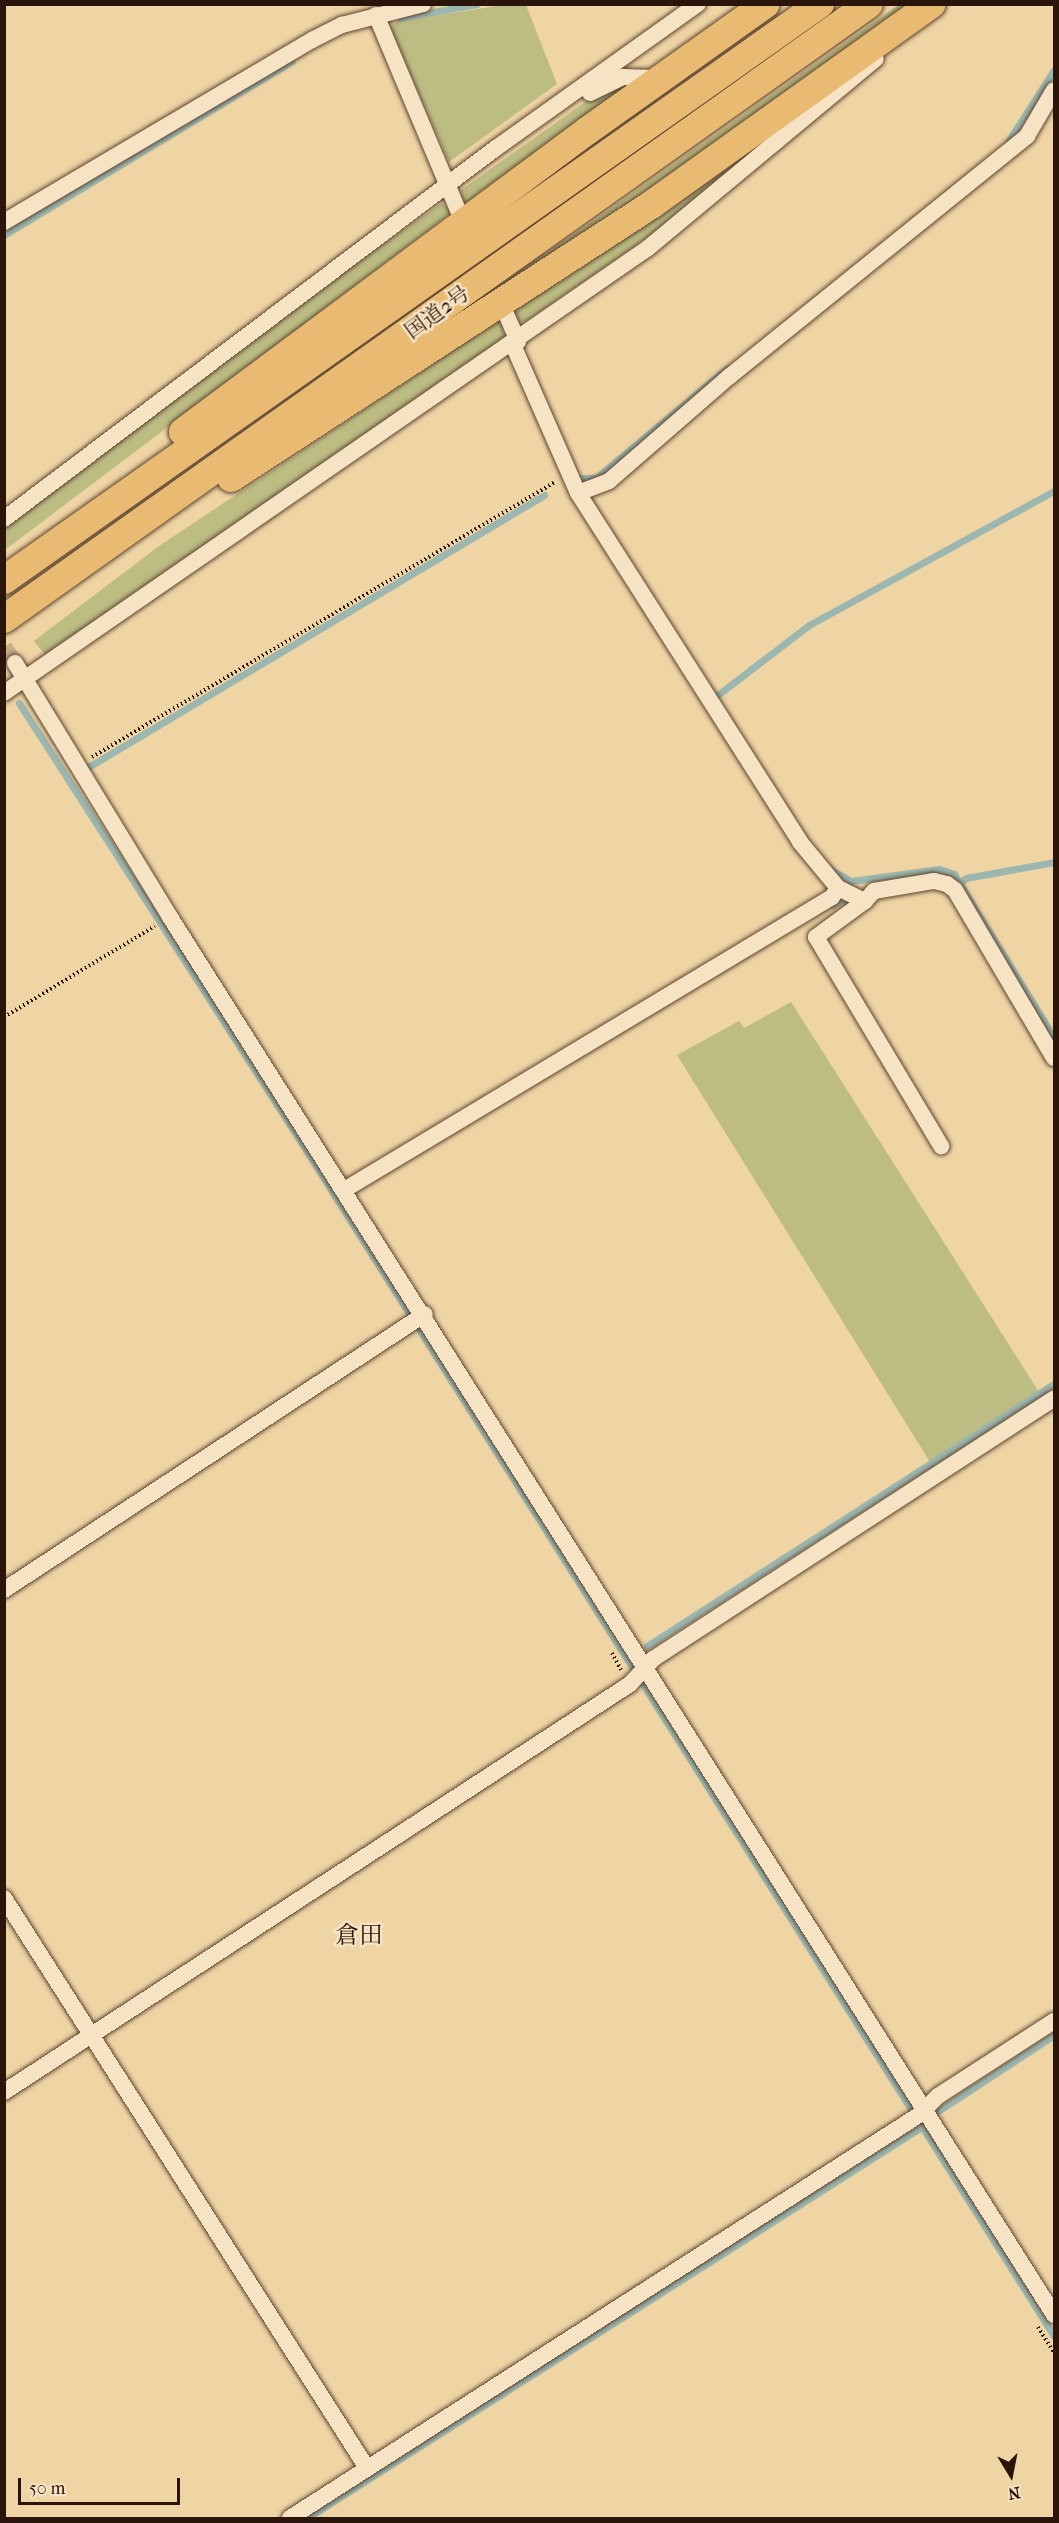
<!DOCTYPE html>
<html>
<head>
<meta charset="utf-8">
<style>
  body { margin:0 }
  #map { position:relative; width:1059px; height:2523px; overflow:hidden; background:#efd4a4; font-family:"IM FELL French Canon","Noto Serif JP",serif }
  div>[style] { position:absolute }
  .green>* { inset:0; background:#bcbc83 }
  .stream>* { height:7px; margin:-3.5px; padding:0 3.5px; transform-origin:3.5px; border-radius:3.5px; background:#9cb7af }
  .minor-tunnel>* { height:16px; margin-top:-8px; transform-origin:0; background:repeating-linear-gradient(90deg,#c8ae85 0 16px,transparent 0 24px) }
  .path>* { height:4px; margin-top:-2px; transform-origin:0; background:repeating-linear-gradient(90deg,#2b1409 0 1.5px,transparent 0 4.5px) }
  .roads { filter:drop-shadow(0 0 2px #5c4430) drop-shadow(0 0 2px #5c4430) }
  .minor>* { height:16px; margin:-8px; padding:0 8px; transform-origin:8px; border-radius:8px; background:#f5e3c4 }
  .trunk>* { height:28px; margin:-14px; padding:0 14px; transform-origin:14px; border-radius:14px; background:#e8ba72 }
  span { translate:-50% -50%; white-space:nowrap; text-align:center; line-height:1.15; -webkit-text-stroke:5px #f5e3c4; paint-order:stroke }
  .street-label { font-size:21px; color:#2b1409 }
  .quarter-label { font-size:24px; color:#2b1409 }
  .frame { position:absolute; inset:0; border:6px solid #2b1409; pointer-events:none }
  .north { position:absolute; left:981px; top:2445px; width:60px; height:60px; -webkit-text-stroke:4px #f5e3c4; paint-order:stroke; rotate:170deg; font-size:16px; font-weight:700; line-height:24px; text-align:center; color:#2b1409 }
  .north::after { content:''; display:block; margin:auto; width:21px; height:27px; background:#2b1409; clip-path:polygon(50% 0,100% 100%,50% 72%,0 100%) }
  .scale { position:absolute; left:18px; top:2478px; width:162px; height:27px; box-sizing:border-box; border:3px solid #2b1409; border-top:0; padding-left:8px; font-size:18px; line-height:21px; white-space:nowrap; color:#2b1409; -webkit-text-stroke:4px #f5e3c4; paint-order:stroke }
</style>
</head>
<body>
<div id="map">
  <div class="green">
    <i style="clip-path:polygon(502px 5px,526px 5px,557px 84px,449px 162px,390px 27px,397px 22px)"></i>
    <i style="clip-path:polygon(898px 5px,909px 5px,856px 46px,469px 313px,449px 323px)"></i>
    <i style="clip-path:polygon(618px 84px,623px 90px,461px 206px,461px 190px,609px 85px)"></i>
    <i style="clip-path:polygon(724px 168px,724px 174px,654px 233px,526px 321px,519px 322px,508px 309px)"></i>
    <i style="clip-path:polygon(442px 203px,452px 212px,5px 550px,5px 528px,322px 287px)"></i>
    <i style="clip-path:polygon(501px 319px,505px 341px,47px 658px,34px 641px,159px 546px)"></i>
    <i style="clip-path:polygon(791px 1002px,1039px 1392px,930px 1462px,677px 1055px,739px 1021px,744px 1028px)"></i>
  </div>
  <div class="stream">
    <i style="left:377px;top:4px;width:3px;rotate:72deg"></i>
    <i style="left:400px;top:18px;width:78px;rotate:-10.3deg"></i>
    <i style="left:1009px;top:140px;width:83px;rotate:-57.3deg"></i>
    <i style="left:4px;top:235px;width:336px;rotate:-31.1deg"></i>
    <i style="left:578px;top:478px;width:18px"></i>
    <i style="left:596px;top:478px;width:171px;rotate:-40deg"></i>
    <i style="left:715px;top:697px;width:118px;rotate:-37.5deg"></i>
    <i style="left:809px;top:625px;width:279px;rotate:-28.7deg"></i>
    <i style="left:19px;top:703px;width:505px;rotate:57.29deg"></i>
    <i style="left:292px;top:1128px;width:1428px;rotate:57.76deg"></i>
    <i style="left:90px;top:766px;width:529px;rotate:-30.83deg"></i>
    <i style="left:830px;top:869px;width:24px;rotate:30deg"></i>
    <i style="left:961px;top:882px;width:6px;rotate:-39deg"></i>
    <i style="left:966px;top:878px;width:89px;rotate:-10.3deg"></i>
    <i style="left:833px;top:905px;width:10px;rotate:-29deg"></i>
    <i style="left:842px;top:900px;width:21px;rotate:-65deg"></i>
    <i style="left:851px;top:881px;width:89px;rotate:-7.8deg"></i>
    <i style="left:939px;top:869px;width:16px;rotate:18deg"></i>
    <i style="left:954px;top:874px;width:192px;rotate:58.6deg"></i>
    <i style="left:647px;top:1646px;width:484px;rotate:-32.8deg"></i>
    <i style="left:938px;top:2111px;width:139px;rotate:-33.2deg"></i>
    <i style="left:307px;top:2518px;width:730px;rotate:-32.47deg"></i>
  </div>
  <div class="minor-tunnel">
    <i style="left:4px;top:647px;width:19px;rotate:55deg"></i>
  </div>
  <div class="path">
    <i style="left:92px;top:757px;width:539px;rotate:-30.71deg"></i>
    <i style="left:4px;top:1017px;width:176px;rotate:-31.1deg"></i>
    <i style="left:612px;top:1653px;width:19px;rotate:62deg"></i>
    <i style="left:1038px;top:2327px;width:31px;rotate:58deg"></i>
  </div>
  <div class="roads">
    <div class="minor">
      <i style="left:376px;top:15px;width:212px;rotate:67.2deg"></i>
      <i style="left:590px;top:93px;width:37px;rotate:-26deg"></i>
      <i style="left:623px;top:77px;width:38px;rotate:2deg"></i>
      <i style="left:4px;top:222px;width:358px;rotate:-30.6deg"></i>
      <i style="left:312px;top:40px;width:34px;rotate:-27deg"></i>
      <i style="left:342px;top:25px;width:84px;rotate:-14.5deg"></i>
      <i style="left:506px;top:314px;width:30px;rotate:66deg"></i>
      <i style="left:513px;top:345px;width:162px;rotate:66.3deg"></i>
      <i style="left:578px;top:493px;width:414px;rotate:57.5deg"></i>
      <i style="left:800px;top:842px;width:60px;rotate:50.4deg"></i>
      <i style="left:578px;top:493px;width:33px;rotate:-21deg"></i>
      <i style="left:609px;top:481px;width:160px;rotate:-41deg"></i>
      <i style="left:730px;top:376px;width:382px;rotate:-38.9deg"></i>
      <i style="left:1027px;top:136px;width:53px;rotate:-59.6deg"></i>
      <i style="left:4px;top:519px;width:616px;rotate:-37.02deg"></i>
      <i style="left:496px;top:148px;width:248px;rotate:-35.5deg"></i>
      <i style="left:15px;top:663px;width:298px;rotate:58.6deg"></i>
      <i style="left:170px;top:917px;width:1654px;rotate:57.69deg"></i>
      <i style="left:4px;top:693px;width:783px;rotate:-34.64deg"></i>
      <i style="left:648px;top:248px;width:296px;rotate:-39.7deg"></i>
      <i style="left:838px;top:888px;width:30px;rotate:26deg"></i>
      <i style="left:865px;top:901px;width:13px;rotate:-48deg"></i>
      <i style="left:874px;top:891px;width:61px;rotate:-9.5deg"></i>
      <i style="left:934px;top:881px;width:13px;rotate:13deg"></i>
      <i style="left:947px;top:884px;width:10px;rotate:37deg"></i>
      <i style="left:955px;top:890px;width:195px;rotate:59.5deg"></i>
      <i style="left:865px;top:901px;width:61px;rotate:143.7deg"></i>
      <i style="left:816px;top:937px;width:244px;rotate:59.1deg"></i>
      <i style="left:344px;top:1190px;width:569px;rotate:-30.98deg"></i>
      <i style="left:832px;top:897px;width:11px;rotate:-56deg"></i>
      <i style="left:4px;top:1590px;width:503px;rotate:-33.25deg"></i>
      <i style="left:4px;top:1898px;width:676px;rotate:57.51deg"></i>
      <i style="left:4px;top:2092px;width:747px;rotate:-33.09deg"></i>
      <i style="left:630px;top:1684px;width:34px;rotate:-47deg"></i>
      <i style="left:653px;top:1659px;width:478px;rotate:-33deg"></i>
      <i style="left:290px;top:2518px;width:747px;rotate:-32.65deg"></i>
      <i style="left:919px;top:2115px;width:27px;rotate:-45deg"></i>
      <i style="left:938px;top:2096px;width:138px;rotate:-32.9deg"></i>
    </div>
    <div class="trunk">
      <i style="left:183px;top:432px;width:504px;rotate:-36.69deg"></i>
      <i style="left:587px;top:131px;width:219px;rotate:-35.4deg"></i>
      <i style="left:231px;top:478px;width:501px;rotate:-33.02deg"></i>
      <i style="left:651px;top:205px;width:345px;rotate:-35.6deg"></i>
      <i style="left:4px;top:580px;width:999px;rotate:-35.22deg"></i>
      <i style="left:4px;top:619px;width:1061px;rotate:-35.41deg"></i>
    </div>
  </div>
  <div class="street-label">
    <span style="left:437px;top:312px;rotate:-36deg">国道2号</span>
  </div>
  <div class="quarter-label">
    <span style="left:359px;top:1936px">倉田</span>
  </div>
  <div class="frame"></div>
  <div class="north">N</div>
  <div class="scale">50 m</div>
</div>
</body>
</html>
